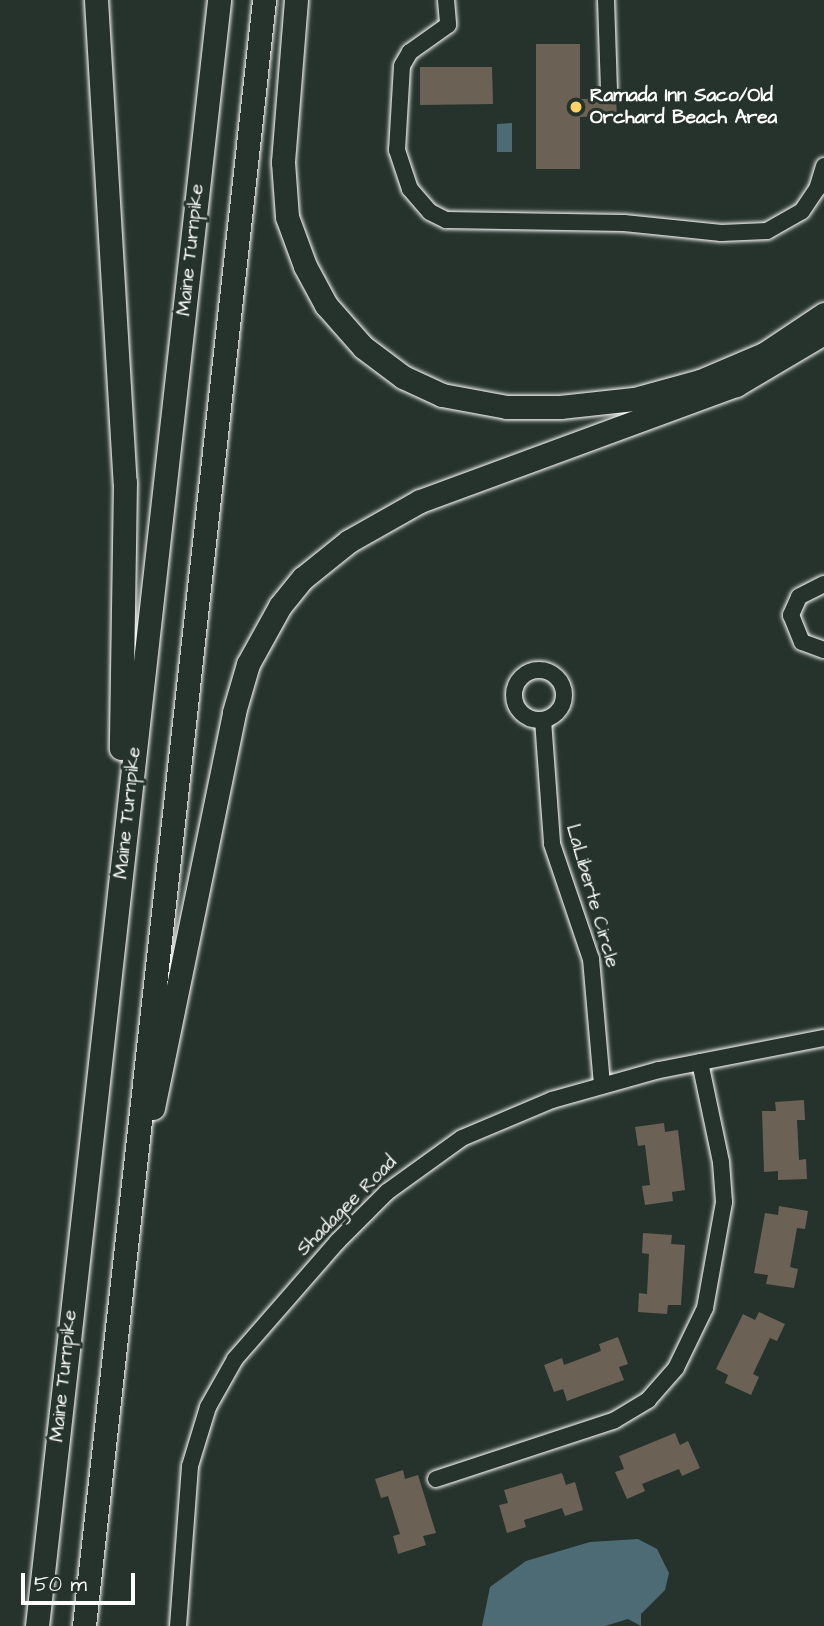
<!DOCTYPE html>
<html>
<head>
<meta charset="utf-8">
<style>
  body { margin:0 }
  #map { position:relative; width:824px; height:1626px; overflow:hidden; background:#26332d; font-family:"Architects Daughter",sans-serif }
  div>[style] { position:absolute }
  .water>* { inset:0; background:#4d6b74 }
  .building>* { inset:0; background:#6b6154 }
  .roads { filter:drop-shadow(0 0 2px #fff) drop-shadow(0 0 2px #fff) }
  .minor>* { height:16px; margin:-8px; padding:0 8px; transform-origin:8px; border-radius:8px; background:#26332d }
  .minor>.ring { margin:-8px; padding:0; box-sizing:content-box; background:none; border:16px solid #26332d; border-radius:50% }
  .highway>* { height:23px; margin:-11.5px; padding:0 11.5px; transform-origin:11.5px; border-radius:11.5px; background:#26332d }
  .dots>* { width:19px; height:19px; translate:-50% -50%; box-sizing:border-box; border:4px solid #26332d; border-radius:50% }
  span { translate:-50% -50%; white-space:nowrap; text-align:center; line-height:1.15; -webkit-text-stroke:6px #26332d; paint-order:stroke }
  .poi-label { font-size:19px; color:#fff; font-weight:700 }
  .left { translate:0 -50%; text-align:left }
  .street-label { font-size:19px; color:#fff }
  .scale { position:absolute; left:21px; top:1573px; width:114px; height:32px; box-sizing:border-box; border:4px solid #fff; border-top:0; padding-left:9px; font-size:21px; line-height:24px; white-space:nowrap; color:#fff; -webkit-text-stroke:5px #26332d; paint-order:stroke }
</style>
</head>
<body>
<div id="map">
  <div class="water">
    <i style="clip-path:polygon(512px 123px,512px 152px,497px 152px,497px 124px)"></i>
    <i style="clip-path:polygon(638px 1539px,657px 1549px,669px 1573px,665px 1590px,641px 1614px,641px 1626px,628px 1619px,605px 1626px,482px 1626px,490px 1587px,526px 1561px,590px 1542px)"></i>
  </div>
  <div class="building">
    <i style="clip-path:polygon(536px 44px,580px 44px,580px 99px,616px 99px,617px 116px,580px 117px,580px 169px,536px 169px)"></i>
    <i style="clip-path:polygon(420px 67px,492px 67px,493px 104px,420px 105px)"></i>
    <i style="clip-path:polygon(804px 1100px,805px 1120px,797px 1120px,799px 1160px,806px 1159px,807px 1179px,778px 1180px,778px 1171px,764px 1172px,762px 1111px,776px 1111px,775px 1102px)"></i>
    <i style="clip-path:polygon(664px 1123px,665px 1132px,678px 1130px,685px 1190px,672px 1192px,673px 1201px,645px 1205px,642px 1186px,650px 1185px,645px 1145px,638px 1146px,635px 1127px)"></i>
    <i style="clip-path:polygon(779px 1206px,808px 1211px,805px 1229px,797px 1228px,790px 1267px,798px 1269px,794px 1288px,766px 1284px,768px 1275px,754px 1273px,765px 1213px,778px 1215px)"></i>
    <i style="clip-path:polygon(643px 1233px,672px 1235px,671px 1244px,685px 1245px,681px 1305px,668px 1305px,667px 1314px,638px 1312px,639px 1293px,647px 1294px,649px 1254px,642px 1253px)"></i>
    <i style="clip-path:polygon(759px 1312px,785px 1324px,777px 1341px,770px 1338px,753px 1374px,759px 1377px,751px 1395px,725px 1383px,728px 1375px,716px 1369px,743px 1314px,755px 1320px)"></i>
    <i style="clip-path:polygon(618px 1337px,628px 1364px,619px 1367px,624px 1380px,567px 1401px,563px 1389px,554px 1392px,544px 1365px,562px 1358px,564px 1365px,601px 1351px,599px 1344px)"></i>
    <i style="clip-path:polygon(675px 1433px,680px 1445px,688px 1441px,700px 1468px,682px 1476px,679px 1469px,642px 1484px,645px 1491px,627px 1499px,615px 1472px,624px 1469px,619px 1456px)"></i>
    <i style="clip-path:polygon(403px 1470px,405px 1479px,418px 1475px,436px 1533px,423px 1536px,426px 1545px,398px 1554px,393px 1536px,400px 1534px,388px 1496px,381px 1498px,375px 1479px)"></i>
    <i style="clip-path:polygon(562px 1473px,566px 1485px,575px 1482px,583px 1510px,565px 1516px,562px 1508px,524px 1520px,526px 1527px,507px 1533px,499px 1505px,508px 1503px,504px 1490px)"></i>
  </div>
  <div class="roads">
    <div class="minor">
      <i style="left:446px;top:0;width:25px;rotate:85deg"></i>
      <i style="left:448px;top:25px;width:47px;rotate:144.6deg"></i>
      <i style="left:410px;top:52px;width:16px;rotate:120deg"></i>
      <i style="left:402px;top:66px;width:84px;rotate:93.4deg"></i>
      <i style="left:397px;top:150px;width:41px;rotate:71.6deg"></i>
      <i style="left:410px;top:189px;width:30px;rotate:49deg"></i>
      <i style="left:430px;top:212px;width:18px;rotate:27deg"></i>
      <i style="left:446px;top:220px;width:178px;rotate:1deg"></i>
      <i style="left:624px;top:223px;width:98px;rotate:5.9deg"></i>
      <i style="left:721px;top:233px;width:46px;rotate:-2.5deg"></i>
      <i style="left:767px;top:231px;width:40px;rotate:-29.7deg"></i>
      <i style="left:802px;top:211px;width:27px;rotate:-56deg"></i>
      <i style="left:817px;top:189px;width:24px;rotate:-73deg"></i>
      <i style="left:606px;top:0;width:89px;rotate:88.1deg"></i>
      <i style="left:824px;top:584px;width:28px;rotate:153deg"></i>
      <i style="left:799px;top:597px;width:20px;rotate:114deg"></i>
      <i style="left:791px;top:615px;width:29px;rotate:68deg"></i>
      <i style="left:802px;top:642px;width:23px;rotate:20deg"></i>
      <i class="ring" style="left:514px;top:670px;width:34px;height:34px"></i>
      <i style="left:543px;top:720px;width:124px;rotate:85.8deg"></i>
      <i style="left:552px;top:844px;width:121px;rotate:71.3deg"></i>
      <i style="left:591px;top:959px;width:126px;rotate:85deg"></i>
      <i style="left:436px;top:1479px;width:188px;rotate:-18.2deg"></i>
      <i style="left:615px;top:1420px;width:39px;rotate:-31deg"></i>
      <i style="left:648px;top:1400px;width:43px;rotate:-48.8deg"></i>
      <i style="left:676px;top:1368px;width:67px;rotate:-64.2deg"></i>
      <i style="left:705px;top:1308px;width:108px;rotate:-79.8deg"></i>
      <i style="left:724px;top:1202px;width:40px;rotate:-94.3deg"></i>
      <i style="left:721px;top:1162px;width:102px;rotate:-101.9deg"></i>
      <i style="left:178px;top:1626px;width:160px;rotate:-85.7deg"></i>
      <i style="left:190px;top:1466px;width:62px;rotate:-73deg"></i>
      <i style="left:208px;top:1407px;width:55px;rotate:-60.6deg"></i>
      <i style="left:235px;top:1359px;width:155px;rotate:-48.9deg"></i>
      <i style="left:337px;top:1242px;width:71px;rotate:-45deg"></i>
      <i style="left:387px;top:1192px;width:92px;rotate:-35.8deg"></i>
      <i style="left:462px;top:1138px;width:98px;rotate:-22.9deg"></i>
      <i style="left:552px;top:1100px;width:111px;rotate:-15.7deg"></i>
      <i style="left:659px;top:1070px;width:168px;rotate:-11deg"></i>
    </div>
    <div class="highway">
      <i style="left:96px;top:0;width:483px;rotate:86.6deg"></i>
      <i style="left:125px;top:482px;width:266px;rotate:90.9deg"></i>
      <i style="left:296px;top:0;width:163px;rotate:94.6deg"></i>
      <i style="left:283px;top:162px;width:55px;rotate:85.8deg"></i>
      <i style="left:287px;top:217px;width:52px;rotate:69.8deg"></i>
      <i style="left:305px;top:266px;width:44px;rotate:61.7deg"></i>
      <i style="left:326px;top:305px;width:56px;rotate:48.6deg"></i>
      <i style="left:363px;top:347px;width:50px;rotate:36.9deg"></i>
      <i style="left:403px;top:377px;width:43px;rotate:24.8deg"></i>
      <i style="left:442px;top:395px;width:66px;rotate:10.5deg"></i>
      <i style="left:507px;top:407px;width:53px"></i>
      <i style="left:560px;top:407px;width:74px;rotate:-6.2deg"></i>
      <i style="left:634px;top:399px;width:68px;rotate:-15.3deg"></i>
      <i style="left:700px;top:381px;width:69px;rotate:-22.9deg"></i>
      <i style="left:764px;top:354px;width:72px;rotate:-33.7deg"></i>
      <i style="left:153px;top:1108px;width:404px;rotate:-78.4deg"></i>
      <i style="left:234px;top:712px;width:50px;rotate:-73.7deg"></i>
      <i style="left:248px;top:664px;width:66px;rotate:-61.1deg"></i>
      <i style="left:280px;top:606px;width:36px;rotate:-51deg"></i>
      <i style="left:303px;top:578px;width:59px;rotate:-38.8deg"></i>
      <i style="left:349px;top:541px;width:81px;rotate:-29.4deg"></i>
      <i style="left:420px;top:501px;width:337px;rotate:-20.2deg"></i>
      <i style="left:736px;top:385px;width:102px;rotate:-30.6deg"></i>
      <i style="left:37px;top:1626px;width:1636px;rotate:-83.61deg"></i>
      <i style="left:84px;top:1626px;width:1636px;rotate:-83.68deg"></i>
    </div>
  </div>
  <div class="dots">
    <i style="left:576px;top:107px;background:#ffd166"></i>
  </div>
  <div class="poi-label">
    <span class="left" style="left:590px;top:107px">Ramada Inn Saco/Old<br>Orchard Beach Area</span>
  </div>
  <div class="street-label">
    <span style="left:191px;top:250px;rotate:-84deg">Maine Turnpike</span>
    <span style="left:128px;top:813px;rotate:-84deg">Maine Turnpike</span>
    <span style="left:592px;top:896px;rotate:74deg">LaLiberte Circle</span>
    <span style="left:347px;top:1206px;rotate:-45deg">Shadagee Road</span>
    <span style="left:64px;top:1376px;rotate:-84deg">Maine Turnpike</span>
  </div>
  <div class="scale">50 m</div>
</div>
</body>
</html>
